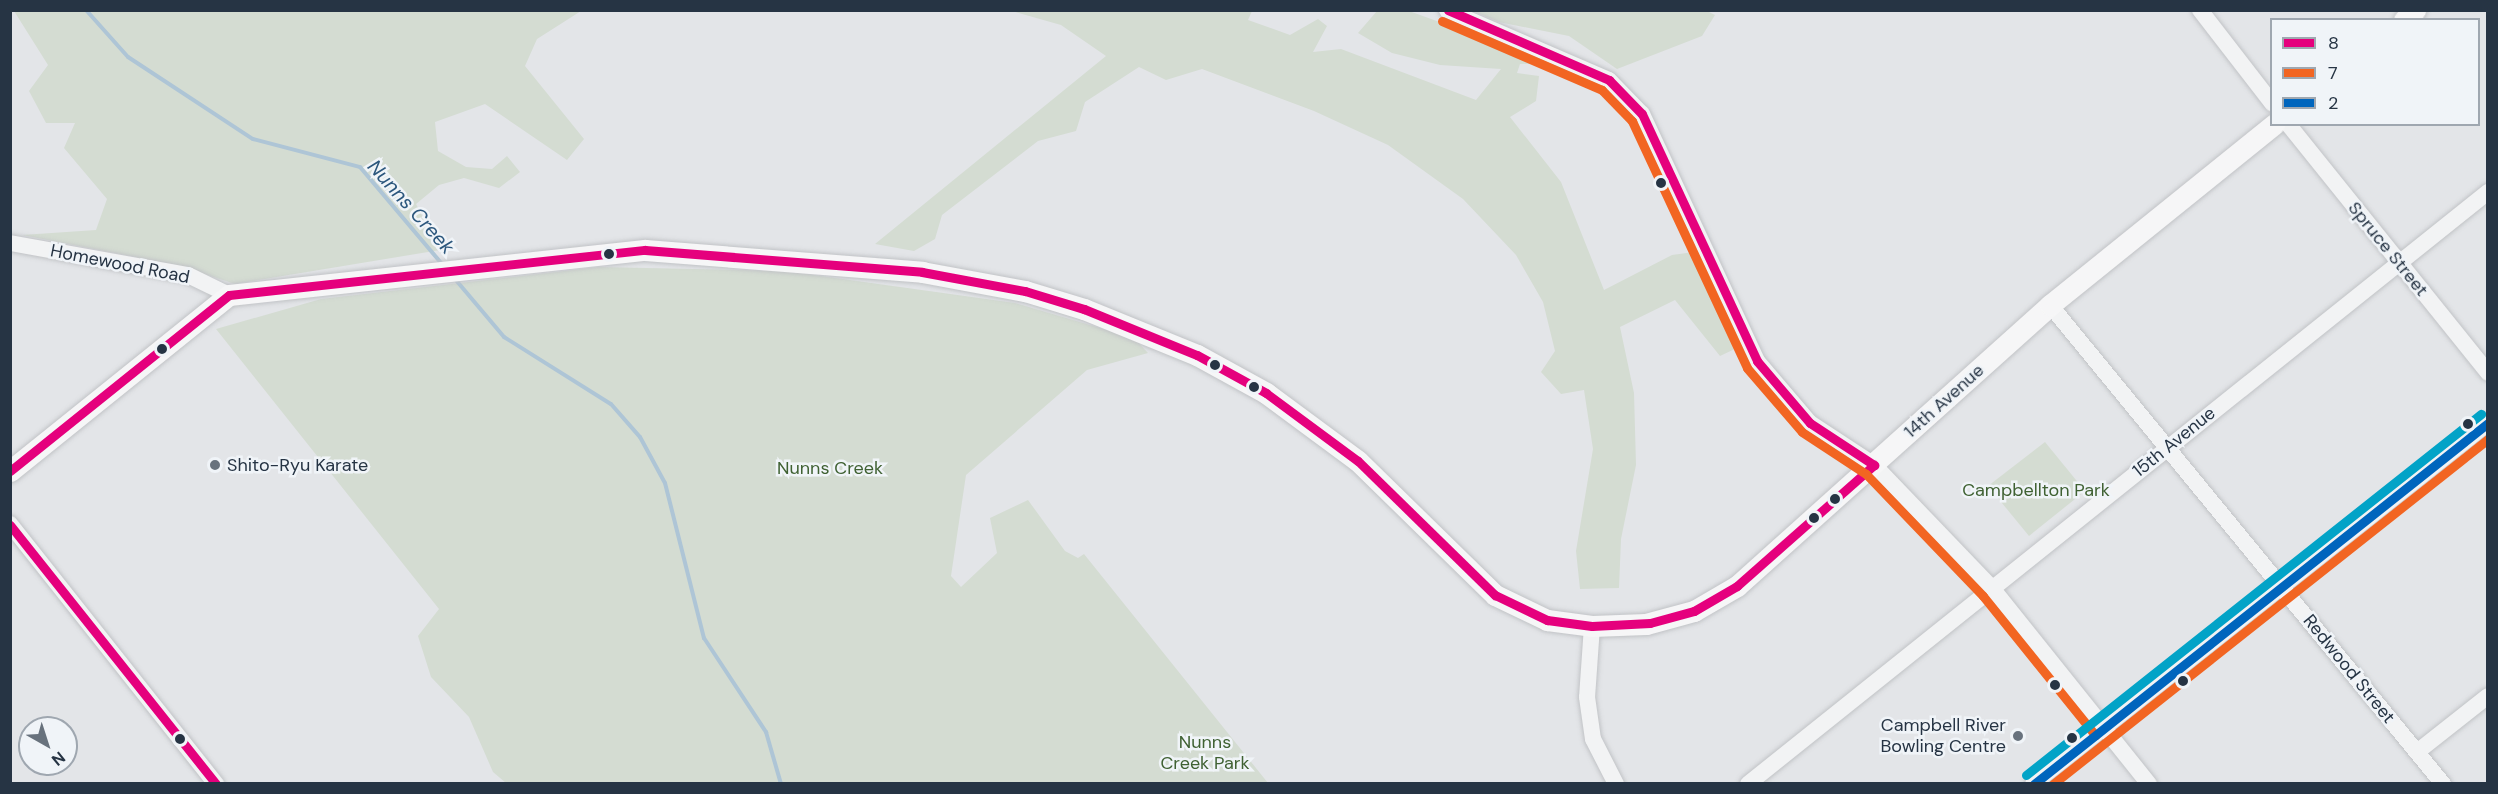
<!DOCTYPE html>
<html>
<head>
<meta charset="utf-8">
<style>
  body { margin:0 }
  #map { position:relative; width:2498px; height:794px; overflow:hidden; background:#e3e5e8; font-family:"DM Sans",sans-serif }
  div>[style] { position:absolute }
  .green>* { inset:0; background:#d4dcd2 }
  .stream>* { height:4px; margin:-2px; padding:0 2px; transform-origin:2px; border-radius:2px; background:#aec5d6 }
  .roads { filter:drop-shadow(0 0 2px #c1c3c6) drop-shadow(0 0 2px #c1c3c6) }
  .minor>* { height:16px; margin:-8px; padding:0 8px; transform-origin:8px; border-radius:8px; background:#f2f3f4 }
  .major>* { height:21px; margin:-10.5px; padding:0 10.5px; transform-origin:10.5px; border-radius:10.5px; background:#f6f6f7 }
  .bus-1>* { height:9px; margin:-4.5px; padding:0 4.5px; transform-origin:4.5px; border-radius:4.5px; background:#e5007d }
  .bus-2>* { height:9px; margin:-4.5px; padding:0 4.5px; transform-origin:4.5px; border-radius:4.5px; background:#f26522 }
  .bus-3>* { height:9px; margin:-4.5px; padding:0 4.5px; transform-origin:4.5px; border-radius:4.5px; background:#0065bd }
  .bus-4>* { height:9px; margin:-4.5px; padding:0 4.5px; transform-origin:4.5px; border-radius:4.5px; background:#02a3c7 }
  .dots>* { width:16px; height:16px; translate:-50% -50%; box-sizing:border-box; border:3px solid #f0f4f8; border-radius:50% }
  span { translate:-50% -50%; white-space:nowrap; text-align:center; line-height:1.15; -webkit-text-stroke:5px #f0f4f8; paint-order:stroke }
  .street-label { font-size:18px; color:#263444 }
  .poi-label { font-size:18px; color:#263444 }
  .left { translate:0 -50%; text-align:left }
  .right { translate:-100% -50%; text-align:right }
  .park-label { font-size:18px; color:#3f6132 }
  .water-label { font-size:20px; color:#2c577d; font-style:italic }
  .frame { position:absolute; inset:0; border:12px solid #263444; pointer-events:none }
  .legend { position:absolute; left:2270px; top:18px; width:210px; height:108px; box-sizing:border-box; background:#f0f4f8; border:2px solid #9fa7b0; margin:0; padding:8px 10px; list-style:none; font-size:18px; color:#263444 }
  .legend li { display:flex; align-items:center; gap:12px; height:30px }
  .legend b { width:30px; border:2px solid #9fa7b0 }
  .north { position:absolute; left:18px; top:716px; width:60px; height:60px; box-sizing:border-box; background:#f0f4f8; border:2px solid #9fa7b0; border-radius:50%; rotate:141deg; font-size:16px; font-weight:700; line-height:24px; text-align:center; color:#263444 }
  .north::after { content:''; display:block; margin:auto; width:21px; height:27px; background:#68727d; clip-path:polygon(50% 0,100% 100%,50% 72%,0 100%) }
</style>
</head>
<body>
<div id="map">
  <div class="green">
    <i style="clip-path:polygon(14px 11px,581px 11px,537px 39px,525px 66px,584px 139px,567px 160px,485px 104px,435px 122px,438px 151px,466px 167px,492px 169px,507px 156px,520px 172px,499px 188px,464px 178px,439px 185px,416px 204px,440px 250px,235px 284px,177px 265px,22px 235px,96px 230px,107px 199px,64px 148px,75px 123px,46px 123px,29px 91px,48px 65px)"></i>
    <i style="clip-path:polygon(1012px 11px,1252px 11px,1248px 20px,1290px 35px,1318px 19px,1327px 26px,1313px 52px,1341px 49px,1476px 100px,1501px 69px,1440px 65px,1392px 53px,1358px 33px,1377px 11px,1409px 11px,1553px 63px,1520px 64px,1517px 73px,1539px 76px,1536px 101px,1510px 117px,1561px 182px,1604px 290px,1672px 255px,1694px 252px,1739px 347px,1720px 356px,1675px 300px,1620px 327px,1634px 393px,1636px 465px,1621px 539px,1619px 588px,1580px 589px,1576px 551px,1593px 449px,1584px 390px,1561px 394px,1541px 372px,1555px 351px,1543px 302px,1516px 255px,1463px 199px,1388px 145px,1314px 111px,1202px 69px,1166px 80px,1139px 67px,1085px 102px,1076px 131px,1038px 141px,942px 215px,935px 239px,914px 251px,875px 244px,1106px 56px,1061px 25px)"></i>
    <i style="clip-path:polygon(1707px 11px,1715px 15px,1702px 36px,1617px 69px,1569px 36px,1499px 22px,1473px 11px)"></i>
    <i style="clip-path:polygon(599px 267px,785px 271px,1015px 303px,1134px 338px,1148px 353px,1087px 370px,966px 475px,951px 576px,961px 587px,997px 553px,990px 518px,1028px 500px,1065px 551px,1078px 558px,1084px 554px,1268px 783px,506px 783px,493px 772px,469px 717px,431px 677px,418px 636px,439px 609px,216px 329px,321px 299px)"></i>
    <i style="clip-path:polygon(2045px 442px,2085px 491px,2029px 536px,1988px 486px)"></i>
  </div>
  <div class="stream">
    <i style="left:86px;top:10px;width:63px;rotate:48.2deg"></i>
    <i style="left:128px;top:57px;width:149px;rotate:33.3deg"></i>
    <i style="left:253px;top:139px;width:111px;rotate:14.7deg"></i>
    <i style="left:360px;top:167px;width:127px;rotate:49.8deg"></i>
    <i style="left:455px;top:279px;width:76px;rotate:49.8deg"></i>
    <i style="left:504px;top:337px;width:126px;rotate:32.1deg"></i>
    <i style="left:611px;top:404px;width:44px;rotate:48.7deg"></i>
    <i style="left:640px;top:437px;width:52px;rotate:61.5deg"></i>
    <i style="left:665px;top:483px;width:160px;rotate:75.9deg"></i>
    <i style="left:704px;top:638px;width:113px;rotate:56.6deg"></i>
    <i style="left:766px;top:732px;width:54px;rotate:73.9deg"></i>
  </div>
  <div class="roads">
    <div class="minor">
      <i style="left:1447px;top:10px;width:176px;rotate:23.4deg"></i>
      <i style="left:1609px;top:80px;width:47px;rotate:45.9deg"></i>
      <i style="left:1642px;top:114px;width:272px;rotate:65deg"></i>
      <i style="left:1757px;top:361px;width:82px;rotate:49.5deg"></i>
      <i style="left:1810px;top:423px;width:77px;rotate:33.3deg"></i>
      <i style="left:1874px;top:465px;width:170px;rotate:46.2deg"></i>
      <i style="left:1992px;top:588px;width:251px;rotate:51.3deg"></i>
      <i style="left:2200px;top:10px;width:118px;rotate:52.3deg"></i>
      <i style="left:2288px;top:124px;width:319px;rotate:51.2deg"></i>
      <i style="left:10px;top:243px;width:181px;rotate:10.2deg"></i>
      <i style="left:188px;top:275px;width:46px;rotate:26deg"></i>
      <i style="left:2050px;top:305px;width:620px;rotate:50.63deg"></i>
      <i style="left:10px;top:524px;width:332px;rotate:51.6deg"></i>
      <i style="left:1592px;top:626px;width:71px;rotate:94deg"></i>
      <i style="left:1587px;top:697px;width:42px;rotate:81.9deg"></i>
      <i style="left:1593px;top:739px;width:51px;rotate:62.9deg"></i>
      <i style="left:2417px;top:752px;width:90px;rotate:-38.3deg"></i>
      <i style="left:1748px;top:784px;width:948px;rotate:-38.66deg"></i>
      <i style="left:2033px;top:784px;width:581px;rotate:-38.43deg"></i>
    </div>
    <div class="major">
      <i style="left:2404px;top:20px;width:15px;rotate:-42deg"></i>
      <i style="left:10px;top:471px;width:281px;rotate:-38.8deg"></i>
      <i style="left:229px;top:295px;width:418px;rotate:-6.2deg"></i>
      <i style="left:645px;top:250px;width:278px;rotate:4.5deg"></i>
      <i style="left:922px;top:272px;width:105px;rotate:10.5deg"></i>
      <i style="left:1025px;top:291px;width:62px;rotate:17deg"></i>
      <i style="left:1084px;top:309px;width:122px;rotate:22.2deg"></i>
      <i style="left:1197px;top:355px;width:79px;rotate:28.8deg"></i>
      <i style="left:1266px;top:393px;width:114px;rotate:36.5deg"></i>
      <i style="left:1358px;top:461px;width:192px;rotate:44.4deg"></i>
      <i style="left:1495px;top:595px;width:58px;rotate:25.7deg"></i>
      <i style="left:1547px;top:620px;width:45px;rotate:7.6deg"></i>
      <i style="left:1592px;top:626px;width:54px;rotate:-2.1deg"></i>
      <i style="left:1646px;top:624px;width:50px;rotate:-15.2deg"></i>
      <i style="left:1694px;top:611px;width:50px;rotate:-30.2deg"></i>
      <i style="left:1737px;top:586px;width:421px;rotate:-41.9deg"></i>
      <i style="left:2050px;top:305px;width:288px;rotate:-38.9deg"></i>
    </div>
  </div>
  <div class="bus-1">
    <i style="left:1448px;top:10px;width:176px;rotate:23.5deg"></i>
    <i style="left:1609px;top:80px;width:47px;rotate:45.9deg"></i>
    <i style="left:1642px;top:114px;width:272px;rotate:65deg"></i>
    <i style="left:1757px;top:361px;width:82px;rotate:49.5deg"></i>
    <i style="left:1810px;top:423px;width:77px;rotate:33.3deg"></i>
    <i style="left:229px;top:295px;width:418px;rotate:-6.2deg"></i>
    <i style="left:645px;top:250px;width:278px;rotate:4.5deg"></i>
    <i style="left:922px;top:272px;width:105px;rotate:10.5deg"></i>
    <i style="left:1025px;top:291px;width:62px;rotate:17deg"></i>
    <i style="left:1084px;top:309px;width:122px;rotate:22.2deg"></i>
    <i style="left:1197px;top:355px;width:79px;rotate:28.8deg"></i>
    <i style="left:1266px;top:393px;width:114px;rotate:36.5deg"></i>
    <i style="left:1358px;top:461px;width:192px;rotate:44.4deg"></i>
    <i style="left:1495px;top:595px;width:58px;rotate:25.7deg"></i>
    <i style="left:1547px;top:620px;width:45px;rotate:7.6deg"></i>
    <i style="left:1592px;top:626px;width:58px;rotate:-3deg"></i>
    <i style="left:1650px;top:623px;width:46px;rotate:-15.3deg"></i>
    <i style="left:1694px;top:611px;width:50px;rotate:-30.2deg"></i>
    <i style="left:1737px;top:586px;width:183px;rotate:-41.5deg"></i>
    <i style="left:10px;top:471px;width:281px;rotate:-38.8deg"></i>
    <i style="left:10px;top:525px;width:331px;rotate:51.5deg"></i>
  </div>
  <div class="bus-2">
    <i style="left:1442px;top:21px;width:174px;rotate:23.3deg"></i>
    <i style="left:1602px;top:90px;width:43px;rotate:45.9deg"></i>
    <i style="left:1632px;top:121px;width:272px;rotate:65deg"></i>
    <i style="left:1747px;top:368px;width:84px;rotate:49.3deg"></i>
    <i style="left:1802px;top:432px;width:77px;rotate:33.3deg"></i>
    <i style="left:1866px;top:474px;width:169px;rotate:46.2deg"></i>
    <i style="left:1983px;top:596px;width:179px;rotate:51.1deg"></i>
    <i style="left:2053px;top:784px;width:555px;rotate:-38.42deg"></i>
  </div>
  <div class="bus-3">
    <i style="left:2034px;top:784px;width:580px;rotate:-38.49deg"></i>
  </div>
  <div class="bus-4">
    <i style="left:2026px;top:775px;width:581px;rotate:-38.43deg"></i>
  </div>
  <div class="dots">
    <i style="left:1661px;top:183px;background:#263444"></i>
    <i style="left:609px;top:254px;background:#263444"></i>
    <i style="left:162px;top:349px;background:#263444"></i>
    <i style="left:1215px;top:365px;background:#263444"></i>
    <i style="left:1254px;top:387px;background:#263444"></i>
    <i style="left:2468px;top:424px;background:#263444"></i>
    <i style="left:215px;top:465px;background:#68727d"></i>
    <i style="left:1835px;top:499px;background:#263444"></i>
    <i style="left:1814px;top:518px;background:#263444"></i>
    <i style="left:2183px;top:681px;background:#263444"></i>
    <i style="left:2055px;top:685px;background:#263444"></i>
    <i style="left:2018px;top:736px;background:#68727d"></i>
    <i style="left:2072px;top:738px;background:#263444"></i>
    <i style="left:180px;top:739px;background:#263444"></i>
  </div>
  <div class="street-label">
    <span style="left:2388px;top:249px;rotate:51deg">Spruce Street</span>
    <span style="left:120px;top:264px;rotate:11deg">Homewood Road</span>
    <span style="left:1944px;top:401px;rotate:-42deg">14th Avenue</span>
    <span style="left:2174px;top:442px;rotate:-39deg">15th Avenue</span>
    <span style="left:2349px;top:669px;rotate:51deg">Redwood Street</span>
  </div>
  <div class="poi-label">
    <span class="left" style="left:227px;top:465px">Shito-Ryu Karate</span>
    <span class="right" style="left:2006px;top:736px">Campbell River<br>Bowling Centre</span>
  </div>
  <div class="park-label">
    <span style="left:830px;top:468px">Nunns Creek</span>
    <span style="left:2036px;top:490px">Campbellton Park</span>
    <span style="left:1205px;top:753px">Nunns<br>Creek Park</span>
  </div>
  <div class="water-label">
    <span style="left:411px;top:207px;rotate:48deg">Nunns Creek</span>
  </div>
  <div class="frame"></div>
  <ul class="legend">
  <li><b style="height:8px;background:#e5007d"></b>8</li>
  <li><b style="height:8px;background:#f26522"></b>7</li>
  <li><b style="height:8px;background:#0065bd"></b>2</li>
  </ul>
  <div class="north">N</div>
</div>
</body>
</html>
